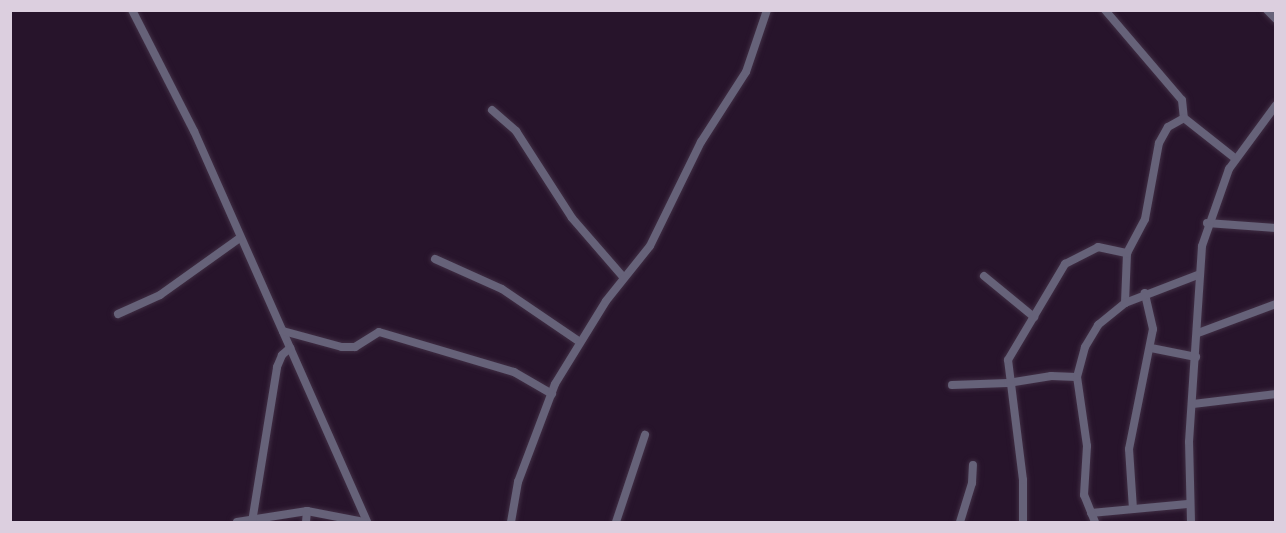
<!DOCTYPE html>
<html>
<head>
<meta charset="utf-8">
<style>
  body { margin:0 }
  #map { position:relative; width:1286px; height:533px; overflow:hidden; background:#27142b; font-family:"Fira Sans Condensed",sans-serif }
  div>[style] { position:absolute }
  .roads { filter:drop-shadow(0 0 2px #402e44) drop-shadow(0 0 2px #402e44) }
  .minor>* { height:8px; margin:-4px; padding:0 4px; transform-origin:4px; border-radius:4px; background:#666279 }
  span { translate:-50% -50%; white-space:nowrap; text-align:center; line-height:1.15; -webkit-text-stroke:4.5px #0c050d; paint-order:stroke }
  .frame { position:absolute; inset:0; border:12px solid #dccfdf; pointer-events:none }
</style>
</head>
<body>
<div id="map">
  <div class="roads">
    <div class="minor">
      <i style="left:132px;top:10px;width:136px;rotate:62.9deg"></i>
      <i style="left:194px;top:131px;width:428px;rotate:66.1deg"></i>
      <i style="left:1105px;top:10px;width:118px;rotate:49.5deg"></i>
      <i style="left:1182px;top:100px;width:18px;rotate:84deg"></i>
      <i style="left:1184px;top:118px;width:66px;rotate:38.3deg"></i>
      <i style="left:1267px;top:10px;width:13px;rotate:45deg"></i>
      <i style="left:492px;top:110px;width:32px;rotate:41deg"></i>
      <i style="left:516px;top:131px;width:103px;rotate:57.2deg"></i>
      <i style="left:572px;top:218px;width:79px;rotate:49.1deg"></i>
      <i style="left:1207px;top:223px;width:69px;rotate:4.1deg"></i>
      <i style="left:435px;top:259px;width:73px;rotate:24.1deg"></i>
      <i style="left:502px;top:289px;width:94px;rotate:34.2deg"></i>
      <i style="left:984px;top:276px;width:65px;rotate:39.4deg"></i>
      <i style="left:1125px;top:303px;width:50px;rotate:-87.7deg"></i>
      <i style="left:1127px;top:253px;width:38px;rotate:-62deg"></i>
      <i style="left:1145px;top:219px;width:77px;rotate:-79.6deg"></i>
      <i style="left:1159px;top:143px;width:18px;rotate:-61deg"></i>
      <i style="left:1168px;top:127px;width:18px;rotate:-29deg"></i>
      <i style="left:118px;top:314px;width:46px;rotate:-24.3deg"></i>
      <i style="left:160px;top:295px;width:98px;rotate:-35.5deg"></i>
      <i style="left:283px;top:331px;width:61px;rotate:15.2deg"></i>
      <i style="left:342px;top:347px;width:13px"></i>
      <i style="left:355px;top:347px;width:28px;rotate:-32deg"></i>
      <i style="left:379px;top:332px;width:141px;rotate:16.5deg"></i>
      <i style="left:514px;top:372px;width:44px;rotate:30.1deg"></i>
      <i style="left:1198px;top:333px;width:83px;rotate:-20.4deg"></i>
      <i style="left:1151px;top:348px;width:46px;rotate:11.3deg"></i>
      <i style="left:952px;top:385px;width:56px;rotate:-2deg"></i>
      <i style="left:1008px;top:383px;width:44px;rotate:-9.2deg"></i>
      <i style="left:1051px;top:376px;width:26px;rotate:2deg"></i>
      <i style="left:1193px;top:404px;width:84px;rotate:-6.9deg"></i>
      <i style="left:1133px;top:509px;width:60px;rotate:-93.8deg"></i>
      <i style="left:1129px;top:449px;width:122px;rotate:-78.7deg"></i>
      <i style="left:1153px;top:329px;width:37px;rotate:-103deg"></i>
      <i style="left:1091px;top:513px;width:97px;rotate:-5.3deg"></i>
      <i style="left:237px;top:522px;width:71px;rotate:-8.9deg"></i>
      <i style="left:307px;top:511px;width:58px;rotate:10.9deg"></i>
      <i style="left:252px;top:522px;width:157px;rotate:-80.8deg"></i>
      <i style="left:277px;top:367px;width:13px;rotate:-67deg"></i>
      <i style="left:282px;top:355px;width:11px;rotate:-41deg"></i>
      <i style="left:306px;top:522px;width:11px;rotate:-85deg"></i>
      <i style="left:511px;top:522px;width:41px;rotate:-80.1deg"></i>
      <i style="left:518px;top:482px;width:105px;rotate:-69.3deg"></i>
      <i style="left:555px;top:384px;width:97px;rotate:-58.4deg"></i>
      <i style="left:606px;top:301px;width:70px;rotate:-51.3deg"></i>
      <i style="left:650px;top:246px;width:116px;rotate:-63.9deg"></i>
      <i style="left:701px;top:142px;width:83px;rotate:-57.3deg"></i>
      <i style="left:746px;top:72px;width:65px;rotate:-71.3deg"></i>
      <i style="left:616px;top:522px;width:92px;rotate:-71.6deg"></i>
      <i style="left:960px;top:522px;width:41px;rotate:-72.9deg"></i>
      <i style="left:972px;top:483px;width:18px;rotate:-87deg"></i>
      <i style="left:1023px;top:522px;width:42px;rotate:-90deg"></i>
      <i style="left:1023px;top:480px;width:121px;rotate:-97.1deg"></i>
      <i style="left:1008px;top:360px;width:112px;rotate:-59.3deg"></i>
      <i style="left:1065px;top:264px;width:37px;rotate:-27deg"></i>
      <i style="left:1098px;top:247px;width:30px;rotate:12deg"></i>
      <i style="left:1095px;top:522px;width:29px;rotate:-112deg"></i>
      <i style="left:1084px;top:495px;width:49px;rotate:-86.5deg"></i>
      <i style="left:1087px;top:446px;width:70px;rotate:-98.2deg"></i>
      <i style="left:1077px;top:377px;width:31px;rotate:-75deg"></i>
      <i style="left:1085px;top:347px;width:26px;rotate:-59deg"></i>
      <i style="left:1098px;top:325px;width:35px;rotate:-39deg"></i>
      <i style="left:1125px;top:303px;width:80px;rotate:-21.1deg"></i>
      <i style="left:1191px;top:522px;width:80px;rotate:-91.4deg"></i>
      <i style="left:1189px;top:442px;width:196px;rotate:-86.2deg"></i>
      <i style="left:1202px;top:246px;width:82px;rotate:-70.7deg"></i>
      <i style="left:1229px;top:169px;width:79px;rotate:-53.7deg"></i>
    </div>
  </div>
  <div class="frame"></div>
</div>
</body>
</html>
